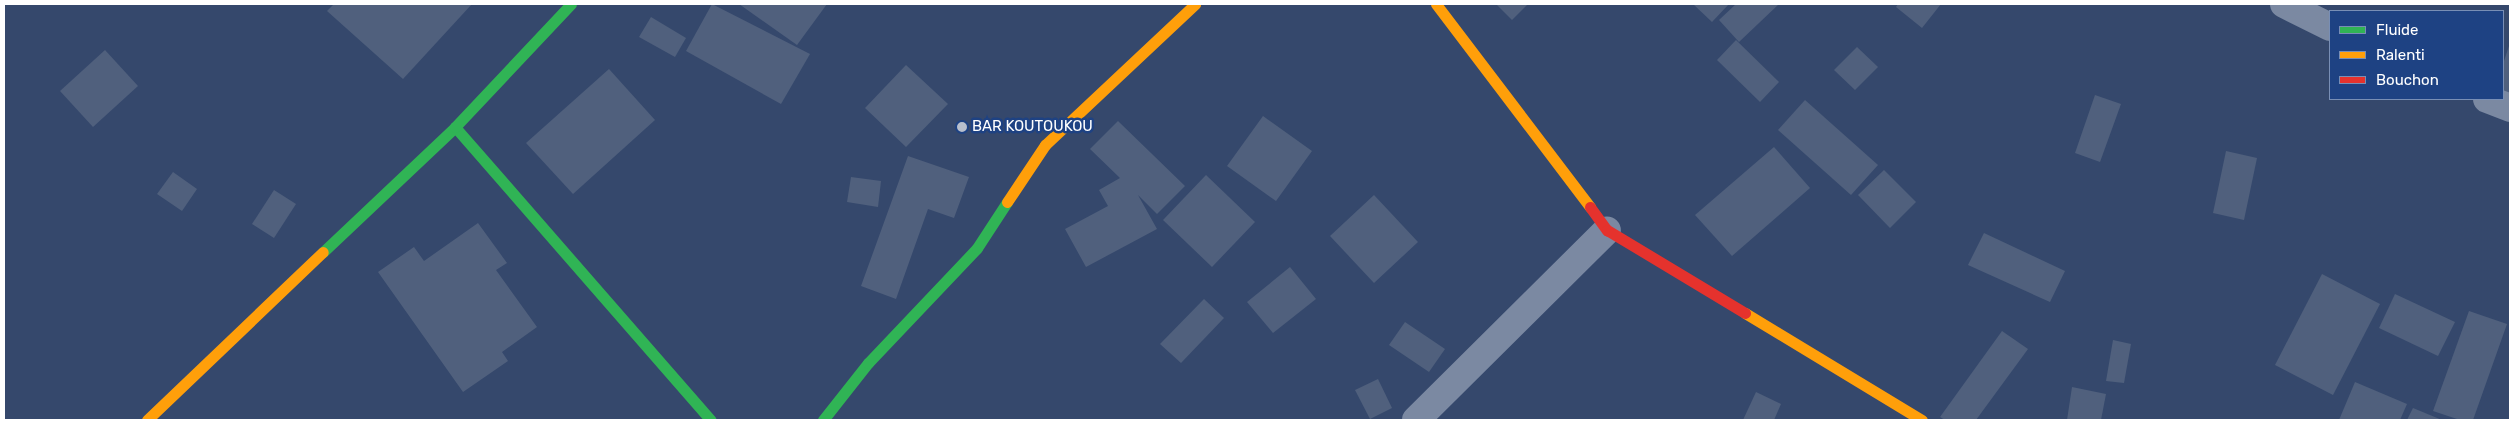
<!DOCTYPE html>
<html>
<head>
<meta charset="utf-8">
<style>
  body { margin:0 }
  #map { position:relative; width:2514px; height:424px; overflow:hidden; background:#35486c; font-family:Rubik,sans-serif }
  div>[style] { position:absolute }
  .building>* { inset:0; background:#50607d }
  .street>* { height:28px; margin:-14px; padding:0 14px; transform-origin:14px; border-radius:14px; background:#7b89a2 }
  .fast>* { height:11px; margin:-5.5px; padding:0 5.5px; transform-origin:5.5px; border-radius:5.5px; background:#30b455 }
  .slow>* { height:11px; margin:-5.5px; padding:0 5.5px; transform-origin:5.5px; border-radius:5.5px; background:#ff9f0a }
  .jam>* { height:11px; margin:-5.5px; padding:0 5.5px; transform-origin:5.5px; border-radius:5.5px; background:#e5322d }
  .dots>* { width:14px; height:14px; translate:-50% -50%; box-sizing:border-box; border:2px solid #1e4283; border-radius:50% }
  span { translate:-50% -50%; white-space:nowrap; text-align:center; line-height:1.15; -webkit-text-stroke:5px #1e4283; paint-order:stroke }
  .poi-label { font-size:15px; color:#fff }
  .left { translate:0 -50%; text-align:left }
  .frame { position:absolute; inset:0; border:5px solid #fff; pointer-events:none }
  .legend { position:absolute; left:2329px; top:10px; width:175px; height:90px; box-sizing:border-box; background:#1e4283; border:1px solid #788eb5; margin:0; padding:6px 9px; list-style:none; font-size:15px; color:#fff }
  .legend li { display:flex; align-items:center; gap:10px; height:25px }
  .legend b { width:25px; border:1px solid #788eb5 }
</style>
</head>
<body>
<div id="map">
  <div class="building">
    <i style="clip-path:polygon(334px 4px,472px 4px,403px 79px,327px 11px)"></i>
    <i style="clip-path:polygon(712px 4px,810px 54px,781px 104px,686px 51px)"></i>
    <i style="clip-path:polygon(739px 4px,827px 4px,797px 45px)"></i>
    <i style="clip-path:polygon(1496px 4px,1528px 4px,1512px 20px)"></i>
    <i style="clip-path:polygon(1693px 4px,1729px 4px,1712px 22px)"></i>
    <i style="clip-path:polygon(1736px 4px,1779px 4px,1739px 42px,1719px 20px)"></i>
    <i style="clip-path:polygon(1898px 4px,1941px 4px,1922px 28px,1896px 7px)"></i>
    <i style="clip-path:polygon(651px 17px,686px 38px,675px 57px,639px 37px)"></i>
    <i style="clip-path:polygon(1736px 40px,1779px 82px,1760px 102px,1717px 60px)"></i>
    <i style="clip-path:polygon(2510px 43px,2510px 105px,2503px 99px,2503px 64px)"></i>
    <i style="clip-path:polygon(1857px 47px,1878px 67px,1855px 90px,1834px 70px)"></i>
    <i style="clip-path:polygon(105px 50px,138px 86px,93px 127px,60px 91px)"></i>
    <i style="clip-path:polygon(906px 65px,948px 104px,906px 147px,865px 108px)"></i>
    <i style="clip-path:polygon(609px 69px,655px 120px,573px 194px,526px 143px)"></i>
    <i style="clip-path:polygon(2095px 95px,2121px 104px,2100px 162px,2075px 153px)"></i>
    <i style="clip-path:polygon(1805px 100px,1878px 165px,1851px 195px,1778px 130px)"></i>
    <i style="clip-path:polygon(1263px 116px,1312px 151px,1276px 201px,1227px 166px)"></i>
    <i style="clip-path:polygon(1118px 121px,1185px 186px,1157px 214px,1138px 195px,1157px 229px,1086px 267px,1065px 229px,1108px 206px,1099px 190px,1120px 178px,1090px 149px)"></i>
    <i style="clip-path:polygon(1774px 147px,1810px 188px,1732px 256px,1695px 215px)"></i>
    <i style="clip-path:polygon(2226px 151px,2257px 158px,2244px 220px,2213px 213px)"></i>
    <i style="clip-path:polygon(908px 156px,969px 177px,954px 218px,928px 209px,896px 299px,861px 286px)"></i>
    <i style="clip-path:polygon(1884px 170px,1916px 202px,1890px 228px,1858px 195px)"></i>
    <i style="clip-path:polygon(173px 172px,197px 189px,182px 211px,157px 194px)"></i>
    <i style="clip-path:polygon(1206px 175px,1255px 222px,1212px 267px,1163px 220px)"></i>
    <i style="clip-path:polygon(851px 177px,881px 181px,878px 207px,847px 202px)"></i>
    <i style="clip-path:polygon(274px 190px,296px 204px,274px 238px,252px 224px)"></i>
    <i style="clip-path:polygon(1374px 195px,1418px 242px,1374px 283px,1330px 236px)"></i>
    <i style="clip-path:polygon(478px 223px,507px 263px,496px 270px,537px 327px,502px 352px,508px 361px,463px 392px,378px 272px,414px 247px,424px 261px)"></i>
    <i style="clip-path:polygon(1984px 233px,2065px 271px,2050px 302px,1968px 265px)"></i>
    <i style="clip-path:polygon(1290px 267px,1316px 299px,1273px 333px,1247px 302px)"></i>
    <i style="clip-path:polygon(2322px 274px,2380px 304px,2333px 395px,2275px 365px)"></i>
    <i style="clip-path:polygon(2395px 294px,2455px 322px,2438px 356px,2379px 328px)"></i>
    <i style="clip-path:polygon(1204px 299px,1224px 318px,1181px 363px,1160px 344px)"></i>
    <i style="clip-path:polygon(2469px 311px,2507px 324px,2473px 420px,2460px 420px,2433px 411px)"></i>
    <i style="clip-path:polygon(1405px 322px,1445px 349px,1429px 372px,1389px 345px)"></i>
    <i style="clip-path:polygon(2002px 331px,2028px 349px,1976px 420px,1945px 420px,1940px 417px)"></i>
    <i style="clip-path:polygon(2113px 340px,2131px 344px,2124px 383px,2106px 381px)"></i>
    <i style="clip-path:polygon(1378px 379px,1392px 408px,1370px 419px,1355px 390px)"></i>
    <i style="clip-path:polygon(2355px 382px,2407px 404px,2400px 420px,2339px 420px)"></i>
    <i style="clip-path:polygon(2072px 387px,2106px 394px,2101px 420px,2067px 420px)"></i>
    <i style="clip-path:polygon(1756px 392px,1781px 404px,1774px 420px,1743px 420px)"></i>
    <i style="clip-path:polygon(2413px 408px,2442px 420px,2407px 420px)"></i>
  </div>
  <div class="street">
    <i style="left:2284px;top:4px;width:51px;rotate:26.6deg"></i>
    <i style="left:2487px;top:99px;width:25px;rotate:21deg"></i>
    <i style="left:1416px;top:420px;width:269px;rotate:-44.8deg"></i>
  </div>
  <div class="fast">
    <i style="left:455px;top:127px;width:389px;rotate:48.9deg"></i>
    <i style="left:323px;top:252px;width:182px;rotate:-43.4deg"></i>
    <i style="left:455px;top:127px;width:169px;rotate:-46.7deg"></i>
    <i style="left:823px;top:420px;width:73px;rotate:-51.7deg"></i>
    <i style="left:868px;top:363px;width:158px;rotate:-46.5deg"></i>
    <i style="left:977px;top:248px;width:55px;rotate:-56.9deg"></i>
  </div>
  <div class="slow">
    <i style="left:1436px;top:4px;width:255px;rotate:52.8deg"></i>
    <i style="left:1007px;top:202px;width:69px;rotate:-56.3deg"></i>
    <i style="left:1045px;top:145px;width:206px;rotate:-43.2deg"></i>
    <i style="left:1745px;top:313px;width:207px;rotate:31.2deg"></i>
    <i style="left:147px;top:420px;width:243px;rotate:-43.7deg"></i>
  </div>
  <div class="jam">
    <i style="left:1590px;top:207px;width:29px;rotate:54deg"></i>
    <i style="left:1607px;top:230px;width:161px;rotate:31deg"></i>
  </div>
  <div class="dots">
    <i style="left:962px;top:127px;background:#b8bfcc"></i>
  </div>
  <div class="poi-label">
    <span class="left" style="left:972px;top:127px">BAR KOUTOUKOU</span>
  </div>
  <div class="frame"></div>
  <ul class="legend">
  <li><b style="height:6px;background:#30b455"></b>Fluide</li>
  <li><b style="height:6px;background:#ff9f0a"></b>Ralenti</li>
  <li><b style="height:6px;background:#e5322d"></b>Bouchon</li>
  </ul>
</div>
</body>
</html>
